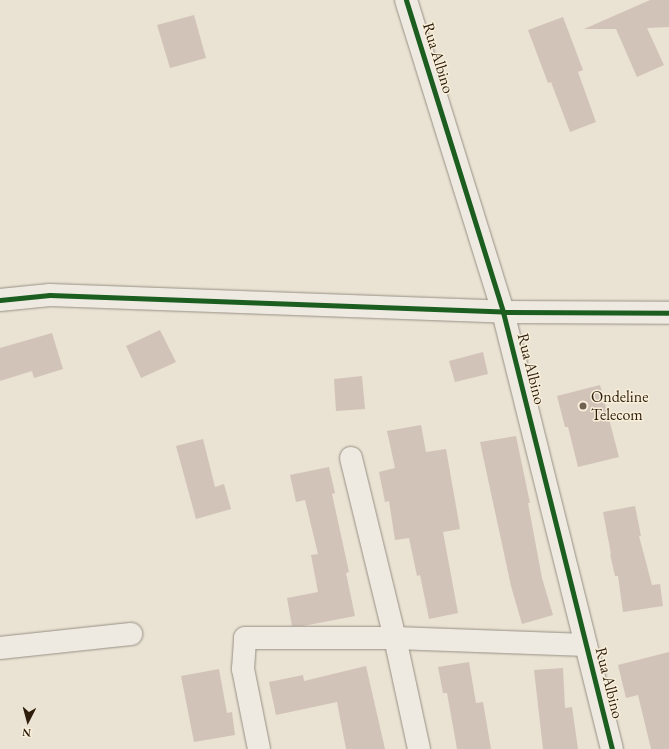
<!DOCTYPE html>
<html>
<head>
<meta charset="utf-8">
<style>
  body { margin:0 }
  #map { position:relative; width:669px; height:749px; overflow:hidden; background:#eae2d2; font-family:"EB Garamond",serif }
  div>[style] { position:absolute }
  .building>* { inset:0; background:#d2c3b8 }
  .roads { filter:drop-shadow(0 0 1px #979085) drop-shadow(0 0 1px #979085) }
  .minor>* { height:22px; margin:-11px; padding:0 11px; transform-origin:11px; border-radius:11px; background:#eeeae1 }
  .cycleway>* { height:5px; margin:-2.5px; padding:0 2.5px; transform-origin:2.5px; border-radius:2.5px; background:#1b5e20 }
  .dots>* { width:11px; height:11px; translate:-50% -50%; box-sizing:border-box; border:2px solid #f8efdb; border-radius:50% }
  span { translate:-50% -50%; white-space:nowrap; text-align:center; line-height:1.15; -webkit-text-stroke:3px #f8efdb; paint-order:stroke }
  .street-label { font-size:16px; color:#2d1d0a }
  .poi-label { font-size:16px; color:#2d1d0a }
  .left { translate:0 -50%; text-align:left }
  .north { position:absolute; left:8px; top:701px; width:40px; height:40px; -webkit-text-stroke:3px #f8efdb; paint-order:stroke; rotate:186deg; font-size:11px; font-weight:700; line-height:16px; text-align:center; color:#2d1d0a }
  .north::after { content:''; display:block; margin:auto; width:14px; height:18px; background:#2d1d0a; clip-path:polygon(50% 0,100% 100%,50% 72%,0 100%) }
</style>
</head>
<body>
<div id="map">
  <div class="building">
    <i style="clip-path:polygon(650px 0,669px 0,669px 27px,647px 28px,664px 65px,637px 77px,616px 29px,584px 29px)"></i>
    <i style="clip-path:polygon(194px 15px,206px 58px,170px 68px,157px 25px)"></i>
    <i style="clip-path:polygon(563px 17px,583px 70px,578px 72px,596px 122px,570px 132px,551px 82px,548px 83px,528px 30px)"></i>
    <i style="clip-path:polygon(160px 330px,176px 362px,141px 378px,126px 346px)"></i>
    <i style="clip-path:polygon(52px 333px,63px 369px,34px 378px,32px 371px,0 381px,0 348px)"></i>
    <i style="clip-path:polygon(483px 352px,488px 374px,455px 382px,449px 361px)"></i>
    <i style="clip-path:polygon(362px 376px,365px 409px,336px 411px,334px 379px)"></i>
    <i style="clip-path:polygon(600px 385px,619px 457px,578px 467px,568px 427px,565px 427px,557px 396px)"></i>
    <i style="clip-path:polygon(421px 425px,426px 452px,446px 449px,460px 529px,443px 532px,458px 613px,429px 619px,420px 575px,417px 576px,409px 538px,395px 540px,389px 501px,385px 502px,379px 472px,395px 468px,387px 431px)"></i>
    <i style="clip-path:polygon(516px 436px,530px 503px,528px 503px,542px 578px,553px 615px,522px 624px,511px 586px,480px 442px)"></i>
    <i style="clip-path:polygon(203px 439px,215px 487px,224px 484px,231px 509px,196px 519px,176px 446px)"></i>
    <i style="clip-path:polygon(329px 467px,335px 493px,332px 494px,349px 572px,346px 573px,355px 616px,303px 626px,292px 626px,287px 598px,318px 592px,311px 555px,318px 554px,305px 500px,296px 502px,290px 475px)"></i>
    <i style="clip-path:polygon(635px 506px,641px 536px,639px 536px,652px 585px,660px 584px,663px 606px,623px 612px,618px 576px,615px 576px,610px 554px,611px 554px,603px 512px)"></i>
    <i style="clip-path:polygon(669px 652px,669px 749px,651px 749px,638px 695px,626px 698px,618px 665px)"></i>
    <i style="clip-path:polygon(469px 662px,476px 703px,483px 702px,491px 749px,457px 749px,447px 693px,443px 693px,438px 667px)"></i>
    <i style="clip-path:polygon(366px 666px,385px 749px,346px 749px,337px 702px,276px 715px,269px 682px,303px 675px,304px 681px)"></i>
    <i style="clip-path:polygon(563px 668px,565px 708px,572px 707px,578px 749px,543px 749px,534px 670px)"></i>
    <i style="clip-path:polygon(219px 669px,227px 713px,232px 712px,235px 735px,194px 742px,181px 676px)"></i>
  </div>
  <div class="roads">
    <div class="minor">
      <i style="left:406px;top:0;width:327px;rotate:72.7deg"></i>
      <i style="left:503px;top:312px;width:450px;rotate:76deg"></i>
      <i style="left:0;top:300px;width:50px;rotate:-5.7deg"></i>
      <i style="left:50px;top:295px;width:453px;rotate:2.1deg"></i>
      <i style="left:503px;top:312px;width:166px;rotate:0.3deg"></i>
      <i style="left:351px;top:458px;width:185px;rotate:76.3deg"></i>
      <i style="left:395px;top:638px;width:114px;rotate:77.8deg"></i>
      <i style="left:0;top:648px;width:132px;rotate:-6.1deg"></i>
      <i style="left:259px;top:749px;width:82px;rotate:-101.3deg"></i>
      <i style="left:243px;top:669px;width:31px;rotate:-86deg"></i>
      <i style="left:245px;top:638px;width:150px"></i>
      <i style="left:395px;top:638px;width:191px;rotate:2.1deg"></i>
    </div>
  </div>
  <div class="cycleway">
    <i style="left:406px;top:0;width:327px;rotate:72.7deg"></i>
    <i style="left:503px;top:312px;width:450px;rotate:76deg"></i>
    <i style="left:0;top:300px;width:50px;rotate:-5.7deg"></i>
    <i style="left:50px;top:295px;width:453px;rotate:2.1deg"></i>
    <i style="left:503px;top:312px;width:166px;rotate:0.3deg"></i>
  </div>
  <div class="dots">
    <i style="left:583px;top:406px;background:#6f6250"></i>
  </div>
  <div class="street-label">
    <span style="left:438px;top:58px;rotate:73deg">Rua Albino</span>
    <span style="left:531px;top:369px;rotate:76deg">Rua Albino</span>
    <span style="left:609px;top:683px;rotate:76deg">Rua Albino</span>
  </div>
  <div class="poi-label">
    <span class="left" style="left:591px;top:406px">Ondeline<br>Telecom</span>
  </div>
  <div class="north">N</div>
</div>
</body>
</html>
